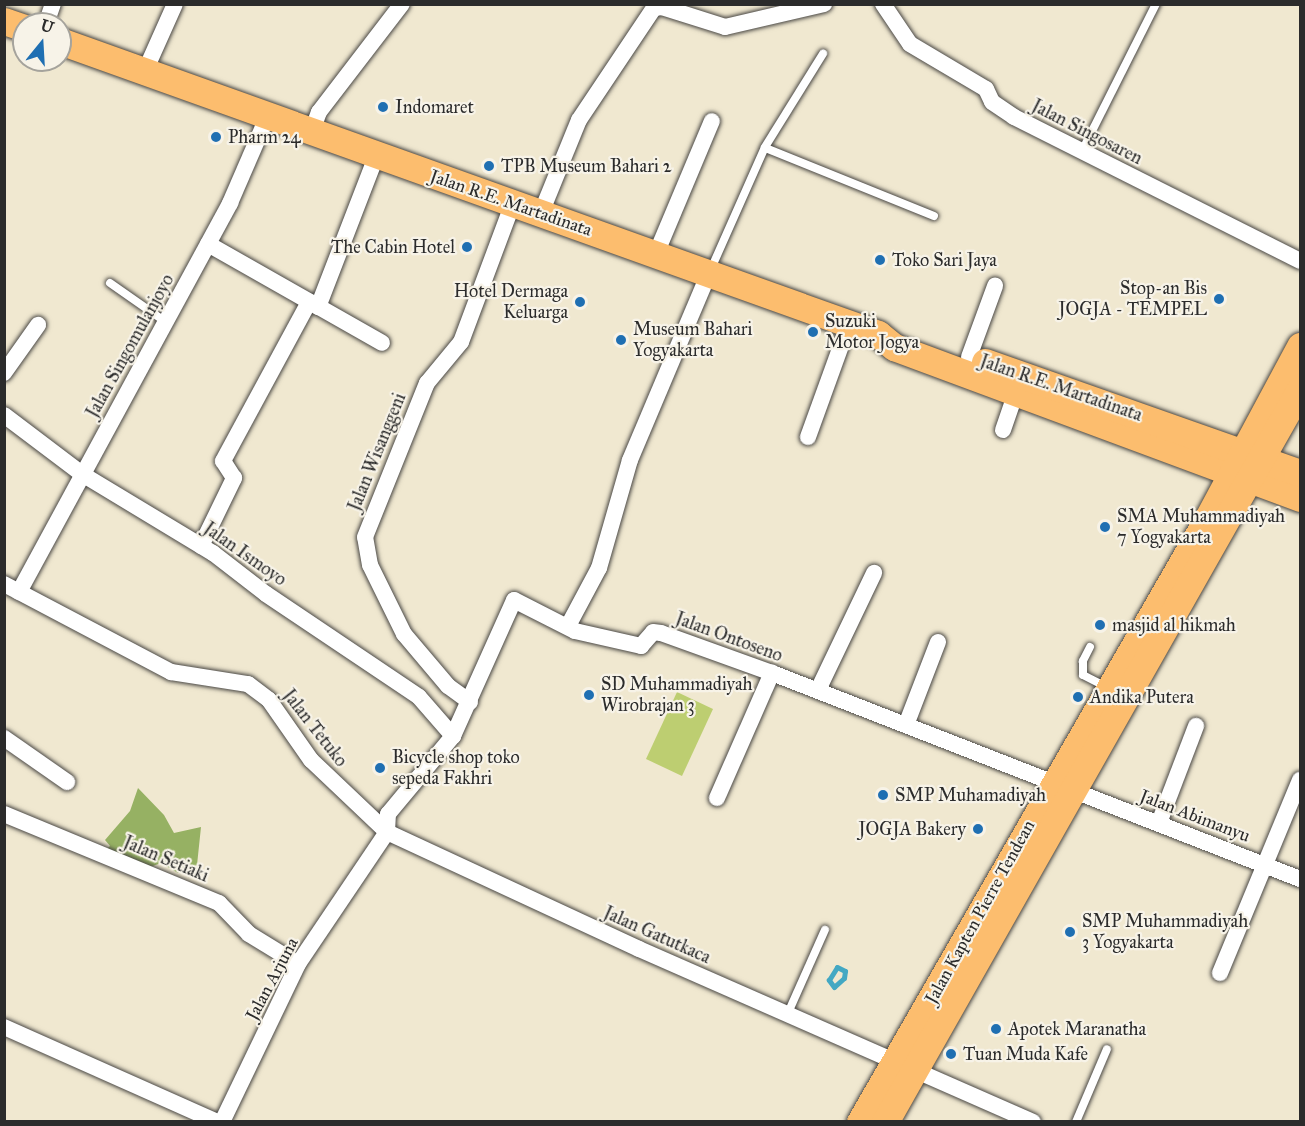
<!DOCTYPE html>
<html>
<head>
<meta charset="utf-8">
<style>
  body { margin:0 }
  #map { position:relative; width:1305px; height:1126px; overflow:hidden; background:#f0e8d0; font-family:"IM FELL Great Primer",serif }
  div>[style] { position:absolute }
  .green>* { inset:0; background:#bdce71 }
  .forest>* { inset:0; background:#96b163 }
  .stream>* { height:5px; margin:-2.5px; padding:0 2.5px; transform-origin:2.5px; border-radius:2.5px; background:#43a8c3 }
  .roads { filter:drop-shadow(0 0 2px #494744) drop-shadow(0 0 2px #494744) }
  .service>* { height:8px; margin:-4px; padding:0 4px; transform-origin:4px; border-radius:4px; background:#fff }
  .minor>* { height:16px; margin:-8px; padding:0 8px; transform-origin:8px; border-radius:8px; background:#fff }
  .primary>* { height:27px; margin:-13.5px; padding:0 13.5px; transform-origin:13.5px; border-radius:13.5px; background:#fcbd6e }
  .dots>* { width:16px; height:16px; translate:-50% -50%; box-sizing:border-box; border:3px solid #f7f3e8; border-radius:50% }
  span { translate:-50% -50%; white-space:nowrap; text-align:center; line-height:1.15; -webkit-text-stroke:4.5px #f7f3e8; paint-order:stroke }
  .poi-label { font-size:18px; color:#2b2b2b }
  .left { translate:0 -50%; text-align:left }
  .right { translate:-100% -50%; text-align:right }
  .street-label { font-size:18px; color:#2b2b2b }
  .frame { position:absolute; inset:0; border:6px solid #2b2b2b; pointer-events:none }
  .north { position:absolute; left:12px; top:12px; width:60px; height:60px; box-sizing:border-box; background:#f7f3e8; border:2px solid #a5a39c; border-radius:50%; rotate:18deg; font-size:16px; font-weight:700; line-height:24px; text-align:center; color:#2b2b2b }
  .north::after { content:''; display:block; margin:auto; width:21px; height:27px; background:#1f6fb2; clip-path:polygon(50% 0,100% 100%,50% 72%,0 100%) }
</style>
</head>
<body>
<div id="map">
  <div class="green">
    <i style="clip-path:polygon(677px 692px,713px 709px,682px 776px,646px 759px)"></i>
  </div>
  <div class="forest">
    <i style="clip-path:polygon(138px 788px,164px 815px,174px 833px,201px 827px,197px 865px,178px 873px,161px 863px,142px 870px,101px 854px,110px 846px,105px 840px,130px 811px)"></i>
  </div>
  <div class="stream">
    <i style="left:837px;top:967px;width:9px;rotate:27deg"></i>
    <i style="left:845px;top:971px;width:7px;rotate:98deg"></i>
    <i style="left:844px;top:978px;width:13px;rotate:138deg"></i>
    <i style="left:834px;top:987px;width:9px;rotate:-126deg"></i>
    <i style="left:829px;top:980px;width:15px;rotate:-58deg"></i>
  </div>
  <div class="roads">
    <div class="service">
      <i style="left:768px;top:149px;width:179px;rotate:22deg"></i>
      <i style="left:1082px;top:151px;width:165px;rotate:-63.3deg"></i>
      <i style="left:711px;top:269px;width:133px;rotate:-66.1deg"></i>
      <i style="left:765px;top:147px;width:110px;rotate:-58.1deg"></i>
      <i style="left:110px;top:283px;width:68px;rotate:34.9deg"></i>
      <i style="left:1090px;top:647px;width:16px;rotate:117deg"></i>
      <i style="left:1083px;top:661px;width:14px;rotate:90deg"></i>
      <i style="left:1083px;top:675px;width:27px;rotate:27deg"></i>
      <i style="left:788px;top:1013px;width:91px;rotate:-66deg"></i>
      <i style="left:1076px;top:1122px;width:79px;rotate:-67deg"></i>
    </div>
    <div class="minor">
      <i style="left:883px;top:4px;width:48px;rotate:56deg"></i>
      <i style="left:910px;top:44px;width:88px;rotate:30.6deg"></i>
      <i style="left:986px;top:89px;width:14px;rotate:65deg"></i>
      <i style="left:992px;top:102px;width:27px;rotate:34deg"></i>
      <i style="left:1014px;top:117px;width:320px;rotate:26.7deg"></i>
      <i style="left:46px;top:24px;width:21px;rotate:-71deg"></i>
      <i style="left:146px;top:69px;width:71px;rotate:-66deg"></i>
      <i style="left:312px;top:131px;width:20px;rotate:-70deg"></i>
      <i style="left:319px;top:112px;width:136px;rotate:-52.5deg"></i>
      <i style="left:541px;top:213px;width:100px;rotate:-67.8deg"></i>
      <i style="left:579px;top:120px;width:135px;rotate:-56.2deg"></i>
      <i style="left:654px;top:8px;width:8px;rotate:-7deg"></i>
      <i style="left:662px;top:7px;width:66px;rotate:17.6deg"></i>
      <i style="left:725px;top:27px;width:102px;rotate:-13.1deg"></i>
      <i style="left:208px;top:244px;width:200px;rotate:29.6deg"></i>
      <i style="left:656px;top:254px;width:144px;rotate:-67.2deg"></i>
      <i style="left:318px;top:307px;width:161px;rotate:-68.9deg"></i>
      <i style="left:969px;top:357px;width:76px;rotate:-69.9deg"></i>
      <i style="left:4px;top:373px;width:59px;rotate:-54.7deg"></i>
      <i style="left:4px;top:415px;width:98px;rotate:37.1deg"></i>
      <i style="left:82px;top:474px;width:153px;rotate:31.1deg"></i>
      <i style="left:213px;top:553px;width:67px;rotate:37.7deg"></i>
      <i style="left:266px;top:594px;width:184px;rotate:33.9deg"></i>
      <i style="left:419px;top:697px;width:52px;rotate:48.9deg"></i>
      <i style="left:1003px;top:430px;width:39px;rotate:-71deg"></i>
      <i style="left:808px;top:437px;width:120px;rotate:-70.1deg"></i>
      <i style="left:201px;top:546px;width:76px;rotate:-64.1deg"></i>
      <i style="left:234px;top:478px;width:20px;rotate:-123deg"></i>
      <i style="left:223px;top:461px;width:181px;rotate:-61.6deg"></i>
      <i style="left:4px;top:584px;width:189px;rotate:27.8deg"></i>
      <i style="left:171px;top:672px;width:78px;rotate:8.9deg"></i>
      <i style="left:248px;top:684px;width:26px;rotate:37deg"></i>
      <i style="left:269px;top:700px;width:73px;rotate:55deg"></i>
      <i style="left:311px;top:760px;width:105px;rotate:43.5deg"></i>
      <i style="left:387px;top:832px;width:278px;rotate:24.9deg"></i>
      <i style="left:639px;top:949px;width:430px;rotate:23.7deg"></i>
      <i style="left:19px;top:592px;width:443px;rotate:-61.5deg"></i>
      <i style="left:230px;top:203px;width:96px;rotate:-66.6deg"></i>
      <i style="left:568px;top:626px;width:66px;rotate:-61.9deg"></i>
      <i style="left:599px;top:568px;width:112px;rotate:-74deg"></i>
      <i style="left:630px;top:460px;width:201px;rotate:-67.1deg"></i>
      <i style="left:818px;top:690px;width:130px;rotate:-64.4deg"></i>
      <i style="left:470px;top:702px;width:27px;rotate:-144deg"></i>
      <i style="left:448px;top:686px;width:68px;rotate:-130.2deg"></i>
      <i style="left:404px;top:634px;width:77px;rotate:-116.2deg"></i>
      <i style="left:370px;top:565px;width:28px;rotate:-100deg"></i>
      <i style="left:365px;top:537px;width:166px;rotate:-68.1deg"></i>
      <i style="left:427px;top:383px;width:53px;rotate:-50.3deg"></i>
      <i style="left:461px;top:342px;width:148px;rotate:-69.5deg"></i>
      <i style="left:906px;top:725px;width:89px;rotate:-68.9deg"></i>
      <i style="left:4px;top:738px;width:77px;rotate:34.9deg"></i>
      <i style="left:717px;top:798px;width:137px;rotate:-66.3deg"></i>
      <i style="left:4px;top:814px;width:233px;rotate:22.5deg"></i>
      <i style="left:219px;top:903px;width:43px;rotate:45.9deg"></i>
      <i style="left:249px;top:934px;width:57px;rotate:31.5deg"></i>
      <i style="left:1159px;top:823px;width:104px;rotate:-69.1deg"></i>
      <i style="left:387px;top:832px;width:18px;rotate:-87deg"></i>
      <i style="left:388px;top:814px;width:102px;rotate:-50.2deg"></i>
      <i style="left:453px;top:736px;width:149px;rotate:-65.8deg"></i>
      <i style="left:514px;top:600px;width:68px;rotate:26.9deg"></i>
      <i style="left:575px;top:631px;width:68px;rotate:12.8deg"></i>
      <i style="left:641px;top:646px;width:18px;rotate:-49deg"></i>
      <i style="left:653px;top:632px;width:8px;rotate:7deg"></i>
      <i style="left:661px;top:633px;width:118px;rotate:19.8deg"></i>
      <i style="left:772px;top:673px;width:567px;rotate:21.31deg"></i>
      <i style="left:1220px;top:973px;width:209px;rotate:-67.5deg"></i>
      <i style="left:4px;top:1027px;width:233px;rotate:24deg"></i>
      <i style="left:222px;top:1122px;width:175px;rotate:-64.3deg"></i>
      <i style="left:298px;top:964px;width:159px;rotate:-56deg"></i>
    </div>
    <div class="primary">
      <i style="left:4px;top:21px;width:21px;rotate:19deg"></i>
      <i style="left:60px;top:41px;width:869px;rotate:19.71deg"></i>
      <i style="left:878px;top:334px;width:21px;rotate:39deg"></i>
      <i style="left:894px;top:347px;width:433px;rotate:20.4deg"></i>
      <i style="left:985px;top:362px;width:334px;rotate:19.4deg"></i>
      <i style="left:860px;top:1122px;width:699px;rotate:-60.06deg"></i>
      <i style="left:1209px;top:516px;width:193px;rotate:-61.8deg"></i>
      <i style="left:885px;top:1122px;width:842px;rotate:-60.48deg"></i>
    </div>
  </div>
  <div class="dots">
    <i style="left:383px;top:107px;background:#1f6fb2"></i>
    <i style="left:216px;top:137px;background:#1f6fb2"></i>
    <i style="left:489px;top:166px;background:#1f6fb2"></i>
    <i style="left:467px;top:247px;background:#1f6fb2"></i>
    <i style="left:880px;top:260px;background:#1f6fb2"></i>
    <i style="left:1219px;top:299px;background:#1f6fb2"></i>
    <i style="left:580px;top:302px;background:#1f6fb2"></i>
    <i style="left:813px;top:332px;background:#1f6fb2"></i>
    <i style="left:621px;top:340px;background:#1f6fb2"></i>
    <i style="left:1105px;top:527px;background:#1f6fb2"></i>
    <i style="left:1100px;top:625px;background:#1f6fb2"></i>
    <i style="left:589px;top:695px;background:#1f6fb2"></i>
    <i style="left:1078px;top:697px;background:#1f6fb2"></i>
    <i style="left:380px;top:768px;background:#1f6fb2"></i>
    <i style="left:883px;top:795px;background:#1f6fb2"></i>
    <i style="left:978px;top:829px;background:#1f6fb2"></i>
    <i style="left:1070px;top:932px;background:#1f6fb2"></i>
    <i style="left:996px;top:1029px;background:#1f6fb2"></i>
    <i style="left:951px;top:1054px;background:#1f6fb2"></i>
  </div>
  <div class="poi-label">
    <span class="left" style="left:395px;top:107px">Indomaret</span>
    <span class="left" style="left:228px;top:137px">Pharm 24</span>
    <span class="left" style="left:501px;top:166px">TPB Museum Bahari 2</span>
    <span class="right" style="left:455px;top:247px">The Cabin Hotel</span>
    <span class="left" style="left:892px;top:260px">Toko Sari Jaya</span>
    <span class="right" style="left:1207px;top:299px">Stop-an Bis<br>JOGJA - TEMPEL</span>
    <span class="right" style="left:568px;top:302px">Hotel Dermaga<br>Keluarga</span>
    <span class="left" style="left:825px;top:332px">Suzuki<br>Motor Jogya</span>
    <span class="left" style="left:633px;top:340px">Museum Bahari<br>Yogyakarta</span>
    <span class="left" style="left:1117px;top:527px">SMA Muhammadiyah<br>7 Yogyakarta</span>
    <span class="left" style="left:1112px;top:625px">masjid al hikmah</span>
    <span class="left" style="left:601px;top:695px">SD Muhammadiyah<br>Wirobrajan 3</span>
    <span class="left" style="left:1090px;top:697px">Andika Putera</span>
    <span class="left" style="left:392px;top:768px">Bicycle shop toko<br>sepeda Fakhri</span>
    <span class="left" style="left:895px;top:795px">SMP Muhamadiyah</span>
    <span class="right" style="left:966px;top:829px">JOGJA Bakery</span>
    <span class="left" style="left:1082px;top:932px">SMP Muhammadiyah<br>3 Yogyakarta</span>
    <span class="left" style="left:1008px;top:1029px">Apotek Maranatha</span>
    <span class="left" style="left:963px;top:1054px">Tuan Muda Kafe</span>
  </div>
  <div class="street-label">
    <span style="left:1087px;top:132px;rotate:27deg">Jalan Singosaren</span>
    <span style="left:511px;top:203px;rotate:19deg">Jalan R.E. Martadinata</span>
    <span style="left:130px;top:346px;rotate:-61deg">Jalan Singomulanjoyo</span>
    <span style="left:1061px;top:388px;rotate:19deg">Jalan R.E. Martadinata</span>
    <span style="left:377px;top:452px;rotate:-68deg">Jalan Wisanggeni</span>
    <span style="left:245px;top:554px;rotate:35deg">Jalan Ismoyo</span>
    <span style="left:729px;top:637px;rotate:20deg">Jalan Ontoseno</span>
    <span style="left:315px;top:728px;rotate:52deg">Jalan Tetuko</span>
    <span style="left:1195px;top:816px;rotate:21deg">Jalan Abimanyu</span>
    <span style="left:166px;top:859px;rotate:23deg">Jalan Setiaki</span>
    <span style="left:980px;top:912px;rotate:-61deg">Jalan Kapten Pierre Tendean</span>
    <span style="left:657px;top:935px;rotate:24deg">Jalan Gatutkaca</span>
    <span style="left:272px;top:979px;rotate:-62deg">Jalan Arjuna</span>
  </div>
  <div class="frame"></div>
  <div class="north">U</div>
</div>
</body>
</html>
